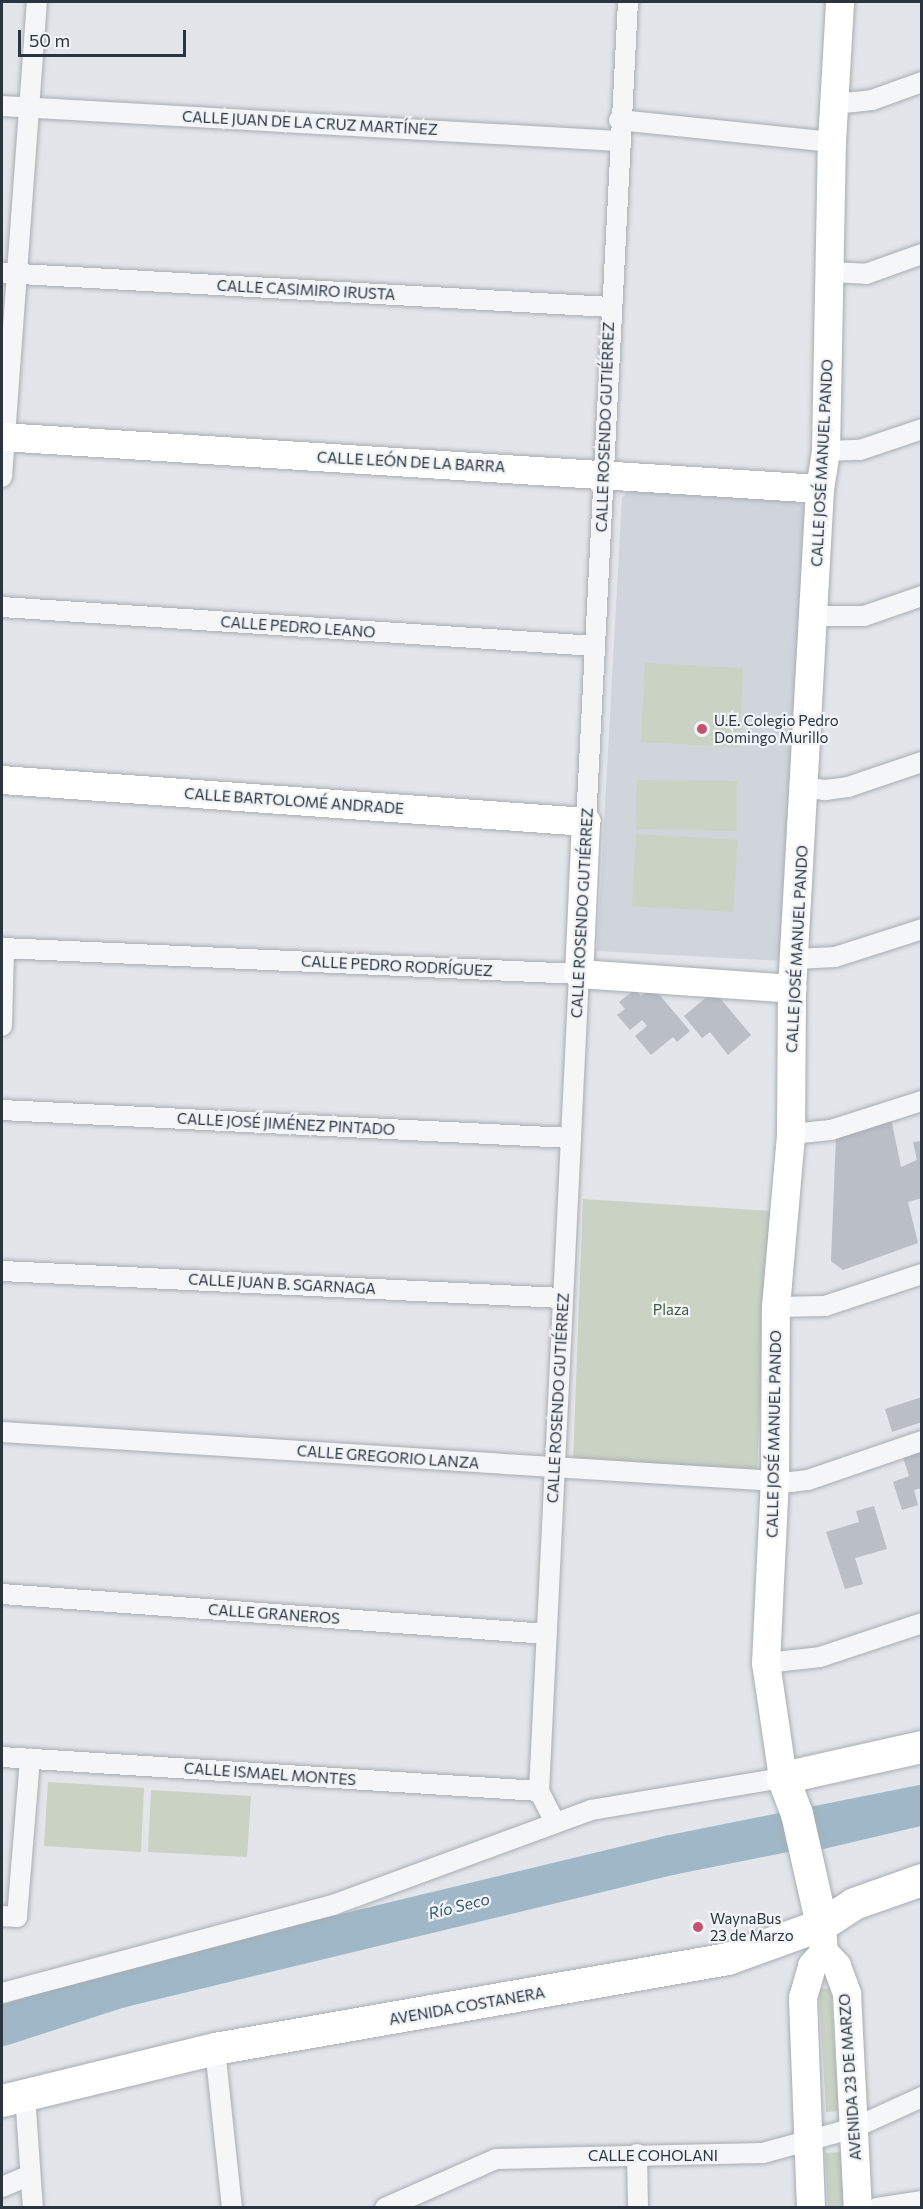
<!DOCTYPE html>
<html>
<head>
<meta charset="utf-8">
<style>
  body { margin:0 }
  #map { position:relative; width:923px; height:2209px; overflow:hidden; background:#e2e5e9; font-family:Commissioner,sans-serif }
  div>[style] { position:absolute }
  .built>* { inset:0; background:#d0d5db }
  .green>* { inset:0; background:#c9d2c3 }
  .water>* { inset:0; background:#9fb7c6 }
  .river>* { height:40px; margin:-20px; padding:0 20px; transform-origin:20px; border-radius:20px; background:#9fb7c6 }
  .building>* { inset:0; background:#b9bfc5 }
  .roads { filter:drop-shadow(0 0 2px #a7adb3) drop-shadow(0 0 2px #a7adb3) }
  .street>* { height:20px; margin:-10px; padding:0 10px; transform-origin:10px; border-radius:10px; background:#f4f6f8 }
  .secondary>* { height:28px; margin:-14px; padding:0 14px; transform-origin:14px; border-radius:14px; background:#fff }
  .primary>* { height:32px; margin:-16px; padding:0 16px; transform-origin:16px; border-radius:16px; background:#fff }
  .dots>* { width:16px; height:16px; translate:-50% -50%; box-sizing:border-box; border:3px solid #f1f4f7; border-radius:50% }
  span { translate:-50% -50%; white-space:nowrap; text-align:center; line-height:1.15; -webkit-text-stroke:4.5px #f1f4f7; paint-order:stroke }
  .street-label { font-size:15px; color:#2b3540 }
  .poi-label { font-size:15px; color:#2b3540 }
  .left { translate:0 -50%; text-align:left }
  .park-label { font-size:15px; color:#445a39 }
  .water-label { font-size:16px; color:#385971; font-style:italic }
  .frame { position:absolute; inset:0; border:3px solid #2b3540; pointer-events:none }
  .scale { position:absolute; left:18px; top:30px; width:168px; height:27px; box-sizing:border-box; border:3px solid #2b3540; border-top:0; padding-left:8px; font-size:18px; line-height:21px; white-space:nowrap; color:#2b3540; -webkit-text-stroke:4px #f1f4f7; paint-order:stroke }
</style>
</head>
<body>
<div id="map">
  <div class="built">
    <i style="clip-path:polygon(629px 490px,789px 495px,804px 507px,784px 961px,597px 951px,622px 498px)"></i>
  </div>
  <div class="green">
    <i style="clip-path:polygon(645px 663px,743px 668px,739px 747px,641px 742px)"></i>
    <i style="clip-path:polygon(637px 780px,737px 781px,737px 831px,636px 829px)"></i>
    <i style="clip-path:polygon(636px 834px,738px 840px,733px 912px,632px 906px)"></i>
    <i style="clip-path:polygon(583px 1199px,770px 1211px,757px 1469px,573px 1462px)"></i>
    <i style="clip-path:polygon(48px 1782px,144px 1788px,141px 1852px,44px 1846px)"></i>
    <i style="clip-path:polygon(151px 1790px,251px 1796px,247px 1857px,148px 1852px)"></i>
    <i style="clip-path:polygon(831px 1988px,838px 2111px,826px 2112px,819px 1989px)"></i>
    <i style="clip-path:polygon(841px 2152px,844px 2207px,828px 2207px,825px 2153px)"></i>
  </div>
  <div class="water">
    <i style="clip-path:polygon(921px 1788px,921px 1826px,819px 1850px,809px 1815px)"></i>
  </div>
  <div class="river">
    <i style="left:2px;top:2026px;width:123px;rotate:-18deg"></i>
    <i style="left:119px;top:1988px;width:568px;rotate:-13.55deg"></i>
    <i style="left:671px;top:1855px;width:256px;rotate:-11.3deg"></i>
  </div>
  <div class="building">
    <i style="clip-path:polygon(652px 986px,690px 1031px,677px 1042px,673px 1037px,651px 1055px,635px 1036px,647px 1026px,642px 1020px,630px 1030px,617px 1015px,625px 1009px,619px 1002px,635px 989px,641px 996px)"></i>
    <i style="clip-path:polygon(714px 991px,751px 1035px,728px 1055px,710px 1032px,702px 1038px,684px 1016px)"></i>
    <i style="clip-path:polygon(891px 1118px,901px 1167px,917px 1160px,913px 1142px,922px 1141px,922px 1198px,908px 1202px,918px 1243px,843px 1270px,831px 1261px,836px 1135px)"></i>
    <i style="clip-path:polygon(922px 1397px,922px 1422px,892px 1432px,885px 1409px)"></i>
    <i style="clip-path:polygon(922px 1447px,922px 1488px,914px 1490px,918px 1505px,902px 1510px,893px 1482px,909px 1476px,902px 1454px)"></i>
    <i style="clip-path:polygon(874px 1506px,887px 1549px,855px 1558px,863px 1584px,845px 1589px,826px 1532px,859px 1522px,856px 1511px)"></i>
  </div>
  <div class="roads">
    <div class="street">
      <i style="left:835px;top:104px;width:37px;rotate:-6deg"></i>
      <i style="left:872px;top:100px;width:53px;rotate:-19.8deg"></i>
      <i style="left:2px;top:106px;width:617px;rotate:3.25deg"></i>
      <i style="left:619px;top:120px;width:214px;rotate:5.9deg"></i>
      <i style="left:831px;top:272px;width:35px;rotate:3deg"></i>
      <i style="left:866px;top:274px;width:59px;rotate:-19.7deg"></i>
      <i style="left:2px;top:273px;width:609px;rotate:3.2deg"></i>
      <i style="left:826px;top:451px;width:34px;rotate:-2deg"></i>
      <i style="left:860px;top:450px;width:65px;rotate:-18.7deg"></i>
      <i style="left:2px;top:477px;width:476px;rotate:-85.8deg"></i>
      <i style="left:2px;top:607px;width:594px;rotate:3.76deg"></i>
      <i style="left:813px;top:616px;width:51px"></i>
      <i style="left:864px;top:616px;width:61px;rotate:-19deg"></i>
      <i style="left:805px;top:787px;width:20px;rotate:9deg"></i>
      <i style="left:825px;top:790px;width:23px;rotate:-7deg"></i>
      <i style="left:848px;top:787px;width:78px;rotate:-18.7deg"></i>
      <i style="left:586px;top:822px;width:821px;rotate:-87.07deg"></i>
      <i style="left:2px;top:948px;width:578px;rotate:2.58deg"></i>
      <i style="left:579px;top:974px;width:818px;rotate:92.8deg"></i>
      <i style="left:539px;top:1791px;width:34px;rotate:63deg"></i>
      <i style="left:796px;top:959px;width:39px;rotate:-3deg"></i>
      <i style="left:835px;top:957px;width:91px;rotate:-17.8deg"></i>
      <i style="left:2px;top:1026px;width:78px;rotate:-88.5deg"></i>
      <i style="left:2px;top:1110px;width:570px;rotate:2.82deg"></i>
      <i style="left:791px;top:1134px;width:40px;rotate:-5.7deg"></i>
      <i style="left:831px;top:1130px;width:96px;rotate:-17.7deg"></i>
      <i style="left:2px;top:1271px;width:562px;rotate:2.76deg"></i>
      <i style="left:776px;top:1307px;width:49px;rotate:-1.2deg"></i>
      <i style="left:825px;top:1306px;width:102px;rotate:-18.3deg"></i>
      <i style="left:2px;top:1432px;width:791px;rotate:3.63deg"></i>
      <i style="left:791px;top:1482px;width:17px;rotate:-7deg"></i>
      <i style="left:808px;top:1480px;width:120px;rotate:-18.9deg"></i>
      <i style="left:2px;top:1594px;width:546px;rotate:4.2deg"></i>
      <i style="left:766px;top:1663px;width:54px;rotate:-6.3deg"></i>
      <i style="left:820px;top:1657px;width:108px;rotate:-18.4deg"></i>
      <i style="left:2px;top:1757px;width:538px;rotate:3.62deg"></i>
      <i style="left:2px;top:1916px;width:15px;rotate:4deg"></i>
      <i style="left:17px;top:1917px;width:159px;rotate:-85.3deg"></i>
      <i style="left:2px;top:1993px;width:342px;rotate:-14.9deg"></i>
      <i style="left:333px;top:1905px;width:275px;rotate:-20.2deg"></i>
      <i style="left:591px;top:1810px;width:195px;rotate:-9.5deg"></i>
      <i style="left:215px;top:2049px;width:160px;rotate:83.9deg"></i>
      <i style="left:25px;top:2095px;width:113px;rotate:86deg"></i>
      <i style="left:637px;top:2154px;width:54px;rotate:88.9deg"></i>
      <i style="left:2px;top:2187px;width:30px;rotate:-23deg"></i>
      <i style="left:385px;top:2208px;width:121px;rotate:-23.8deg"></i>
      <i style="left:496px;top:2159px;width:267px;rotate:-1.3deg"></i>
      <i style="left:763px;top:2153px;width:94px;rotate:-15.4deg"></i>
      <i style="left:854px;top:2128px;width:75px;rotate:-24.5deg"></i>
      <i style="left:877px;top:2208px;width:46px;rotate:-8.8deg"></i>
    </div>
    <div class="secondary">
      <i style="left:2px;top:437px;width:820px;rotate:3.64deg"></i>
      <i style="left:2px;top:780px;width:586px;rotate:4.11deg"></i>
      <i style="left:586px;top:822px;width:152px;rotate:92.6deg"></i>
      <i style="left:579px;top:974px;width:214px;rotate:4deg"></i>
      <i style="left:783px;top:1778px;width:116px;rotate:-98.4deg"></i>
      <i style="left:766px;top:1663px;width:183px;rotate:-87.2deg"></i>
      <i style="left:775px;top:1480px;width:173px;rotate:-89.7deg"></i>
      <i style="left:776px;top:1307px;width:174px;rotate:-85deg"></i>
      <i style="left:791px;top:1134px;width:145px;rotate:-89.6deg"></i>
      <i style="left:792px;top:989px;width:501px;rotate:-86.79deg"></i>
      <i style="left:820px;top:489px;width:38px;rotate:-81deg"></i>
      <i style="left:826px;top:451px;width:309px;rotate:-88.9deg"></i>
      <i style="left:832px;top:142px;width:140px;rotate:-86.7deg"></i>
      <i style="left:822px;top:1925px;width:27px;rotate:86deg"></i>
      <i style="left:824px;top:1952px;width:19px;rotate:47deg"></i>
      <i style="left:837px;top:1966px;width:30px;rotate:70deg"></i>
      <i style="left:847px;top:1994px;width:214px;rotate:87.1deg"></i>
      <i style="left:811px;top:2208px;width:210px;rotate:-92.2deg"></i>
      <i style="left:803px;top:1998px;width:33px;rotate:-74deg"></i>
      <i style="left:812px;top:1966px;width:18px;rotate:-49deg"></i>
    </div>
    <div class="primary">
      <i style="left:822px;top:1925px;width:114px;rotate:-102.7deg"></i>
      <i style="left:797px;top:1814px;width:39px;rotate:-111deg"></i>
      <i style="left:783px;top:1778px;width:142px;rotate:-12.6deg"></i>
      <i style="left:2px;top:2101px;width:219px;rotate:-13.7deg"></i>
      <i style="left:215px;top:2049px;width:521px;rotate:-9.95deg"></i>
      <i style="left:728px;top:1959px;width:100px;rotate:-19.9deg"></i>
      <i style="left:822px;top:1925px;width:38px;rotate:-33deg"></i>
      <i style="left:854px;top:1904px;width:72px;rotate:-19.4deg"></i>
    </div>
  </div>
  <div class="dots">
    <i style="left:702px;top:729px;background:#c55070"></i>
    <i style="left:698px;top:1927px;background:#c55070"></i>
  </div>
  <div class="street-label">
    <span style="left:310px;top:123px;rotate:3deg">CALLE JUAN DE LA CRUZ MARTÍNEZ</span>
    <span style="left:306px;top:290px;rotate:3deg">CALLE CASIMIRO IRUSTA</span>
    <span style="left:605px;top:427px;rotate:-88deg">CALLE ROSENDO GUTIÉRREZ</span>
    <span style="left:411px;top:462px;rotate:3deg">CALLE LEÓN DE LA BARRA</span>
    <span style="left:822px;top:463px;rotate:-87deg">CALLE JOSÉ MANUEL PANDO</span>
    <span style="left:298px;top:627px;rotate:4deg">CALLE PEDRO LEANO</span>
    <span style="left:294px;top:801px;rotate:4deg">CALLE BARTOLOMÉ ANDRADE</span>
    <span style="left:582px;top:913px;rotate:-87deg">CALLE ROSENDO GUTIÉRREZ</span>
    <span style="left:797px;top:949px;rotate:-87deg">CALLE JOSÉ MANUEL PANDO</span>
    <span style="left:397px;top:966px;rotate:3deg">CALLE PEDRO RODRÍGUEZ</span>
    <span style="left:286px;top:1124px;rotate:3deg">CALLE JOSÉ JIMÉNEZ PINTADO</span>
    <span style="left:282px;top:1284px;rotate:3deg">CALLE JUAN B. SGARNAGA</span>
    <span style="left:558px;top:1398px;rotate:-87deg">CALLE ROSENDO GUTIÉRREZ</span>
    <span style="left:774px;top:1434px;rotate:-89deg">CALLE JOSÉ MANUEL PANDO</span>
    <span style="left:388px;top:1457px;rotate:4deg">CALLE GREGORIO LANZA</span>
    <span style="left:274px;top:1614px;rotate:4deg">CALLE GRANEROS</span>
    <span style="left:270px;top:1774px;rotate:4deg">CALLE ISMAEL MONTES</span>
    <span style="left:467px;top:2006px;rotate:-10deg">AVENIDA COSTANERA</span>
    <span style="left:850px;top:2077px;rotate:-94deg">AVENIDA 23 DE MARZO</span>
    <span style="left:653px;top:2156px">CALLE COHOLANI</span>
  </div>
  <div class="poi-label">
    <span class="left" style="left:714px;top:729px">U.E. Colegio Pedro<br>Domingo Murillo</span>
    <span class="left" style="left:710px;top:1927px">WaynaBus<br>23 de Marzo</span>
  </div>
  <div class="park-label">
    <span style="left:671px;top:1310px">Plaza</span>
  </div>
  <div class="water-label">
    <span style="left:459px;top:1906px;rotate:-14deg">Río Seco</span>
  </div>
  <div class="frame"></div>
  <div class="scale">50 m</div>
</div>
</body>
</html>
